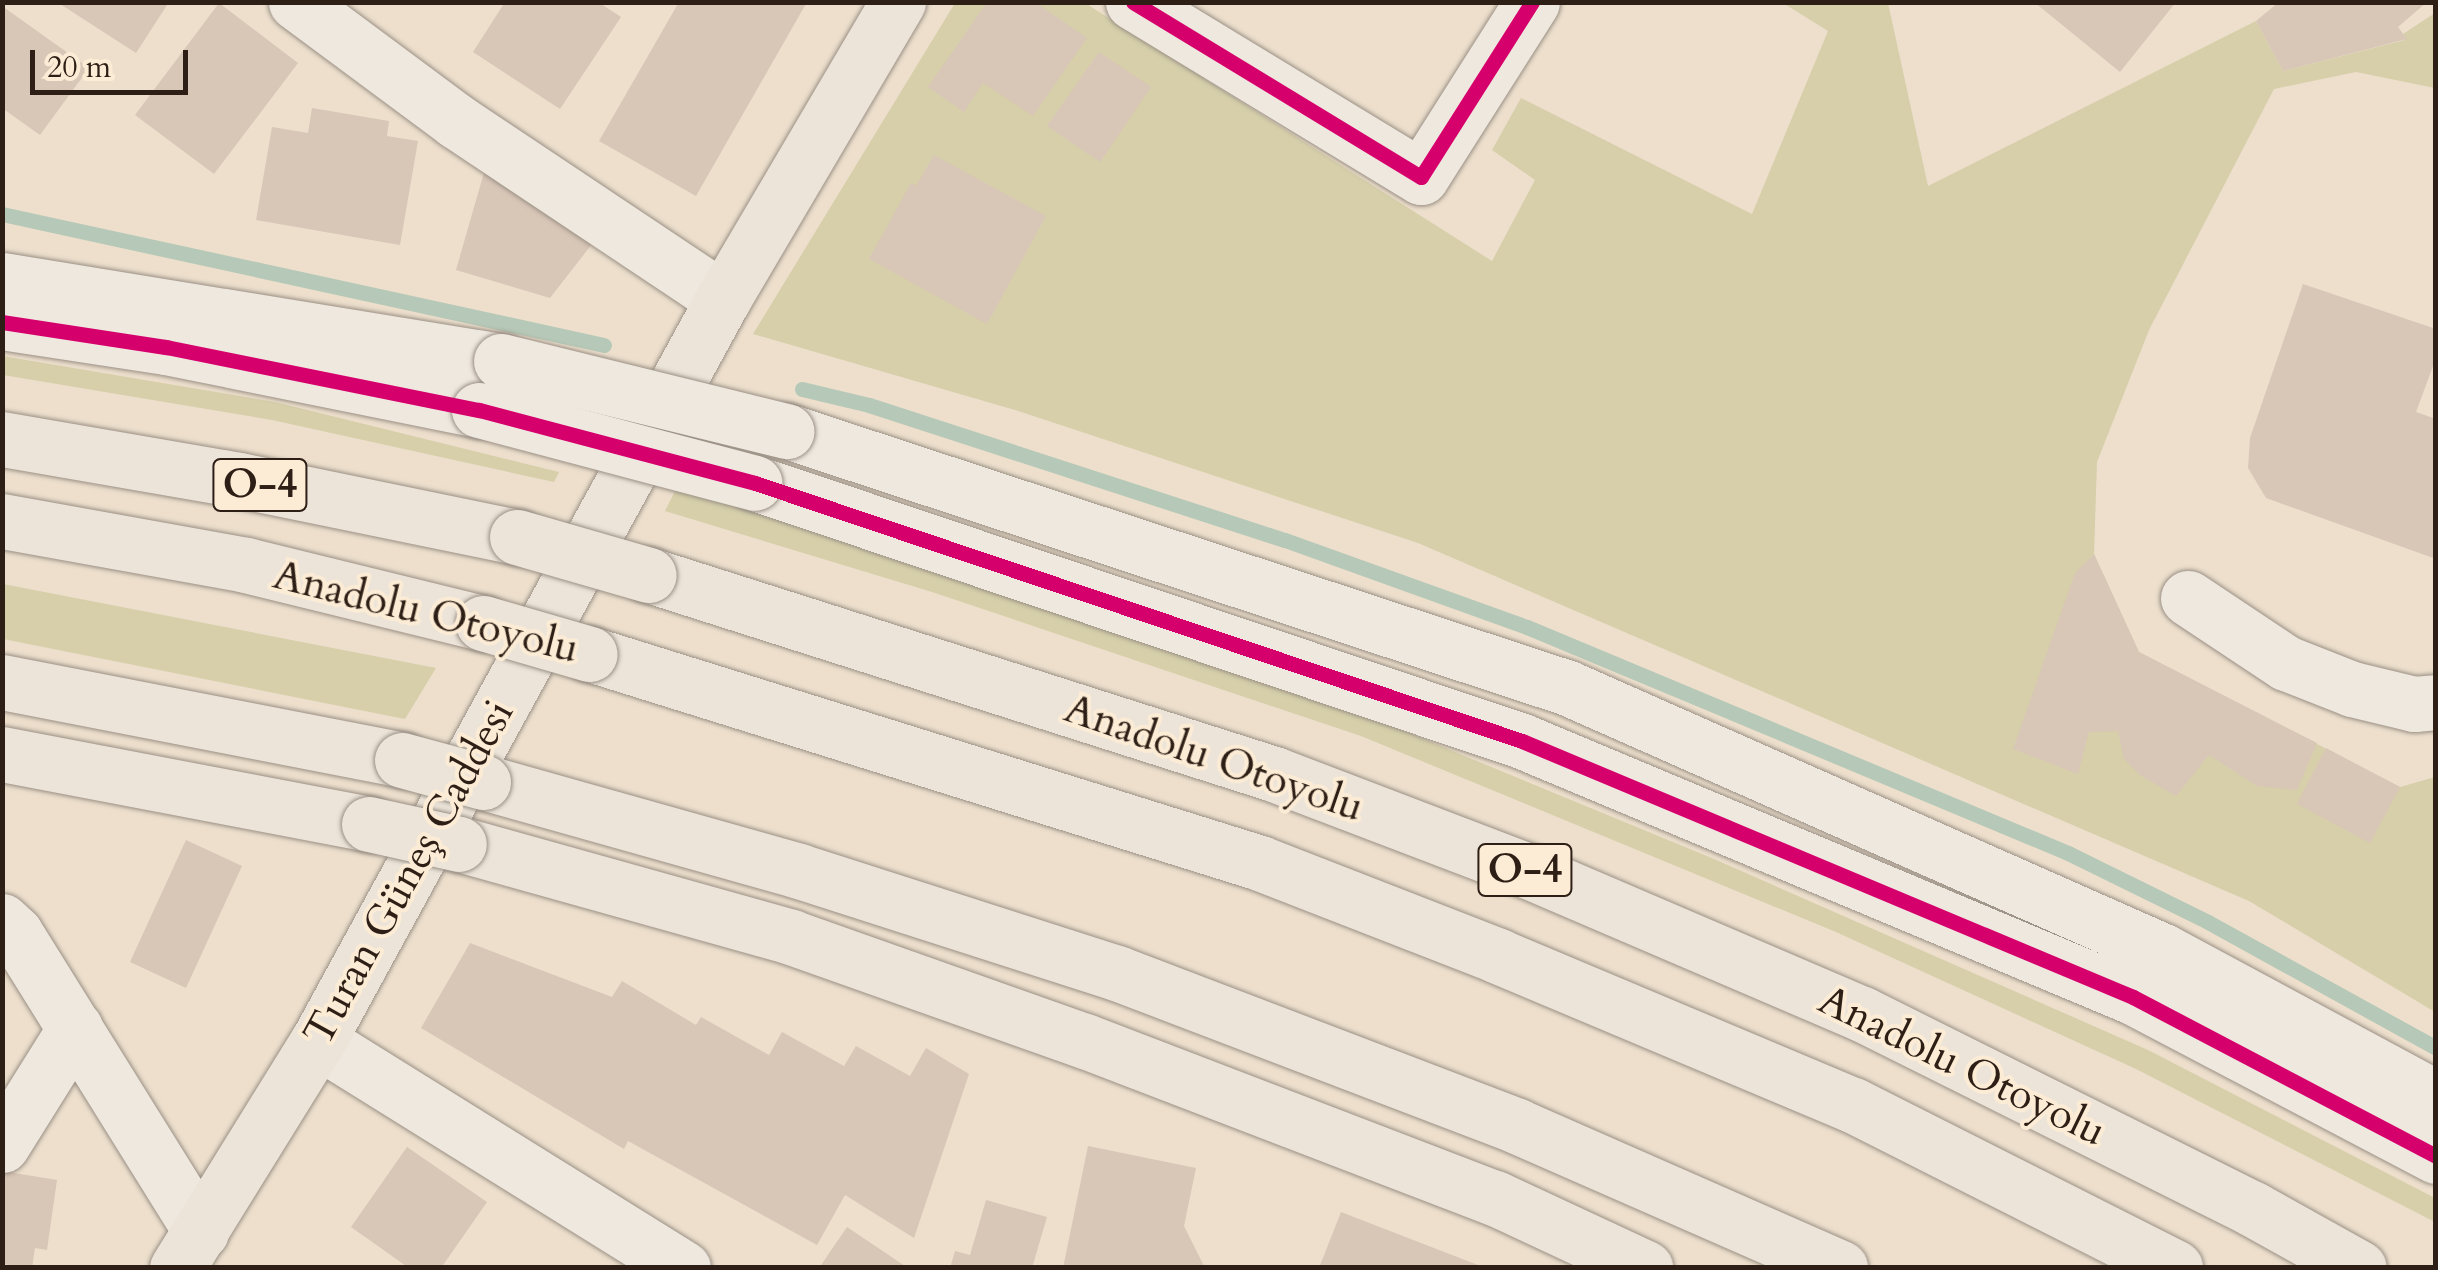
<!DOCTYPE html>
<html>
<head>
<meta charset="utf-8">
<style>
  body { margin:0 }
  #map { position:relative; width:2438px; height:1270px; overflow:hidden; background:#eddfcc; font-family:Cardo,serif }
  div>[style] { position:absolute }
  .green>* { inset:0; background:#d6cfaa }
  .stream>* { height:15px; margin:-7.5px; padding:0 7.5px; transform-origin:7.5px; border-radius:7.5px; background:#b6c8b7 }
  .building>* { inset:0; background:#d8c6b7 }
  .roads { filter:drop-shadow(0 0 2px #9a9085) drop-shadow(0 0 2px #9a9085) }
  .minor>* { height:55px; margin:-27.5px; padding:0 27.5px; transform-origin:27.5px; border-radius:27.5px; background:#efe8df }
  .tertiary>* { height:55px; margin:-27.5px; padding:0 27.5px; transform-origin:27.5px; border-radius:27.5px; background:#efe8df }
  .primary>* { height:55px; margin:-27.5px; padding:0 27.5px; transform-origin:27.5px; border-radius:27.5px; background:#ece4d9 }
  .motorway>* { height:55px; margin:-27.5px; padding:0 27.5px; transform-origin:27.5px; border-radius:27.5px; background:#ece4d9 }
  .bridges { filter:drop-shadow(0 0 2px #9a9085) drop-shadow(0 0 2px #9a9085) }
  .tertiary-bridge>* { height:55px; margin:-27.5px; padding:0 27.5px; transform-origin:27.5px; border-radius:27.5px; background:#efe8df }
  .primary-bridge>* { height:55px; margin:-27.5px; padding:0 27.5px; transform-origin:27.5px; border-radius:27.5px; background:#ece4d9 }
  .motorway-bridge>* { height:55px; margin:-27.5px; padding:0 27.5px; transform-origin:27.5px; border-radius:27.5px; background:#ece4d9 }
  .cycleway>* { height:15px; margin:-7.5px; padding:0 7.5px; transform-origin:7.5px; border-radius:7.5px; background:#d6006c }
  span { translate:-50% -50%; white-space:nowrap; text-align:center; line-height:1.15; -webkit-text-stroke:8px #fcecd5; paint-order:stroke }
  .shield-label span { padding:2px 8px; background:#fcecd5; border:2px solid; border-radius:8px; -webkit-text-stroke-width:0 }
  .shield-label { font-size:40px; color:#2e1f16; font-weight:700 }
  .street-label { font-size:42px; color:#2e1f16 }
  .frame { position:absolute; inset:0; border:5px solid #2e1f16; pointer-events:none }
  .scale { position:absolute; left:30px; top:50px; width:158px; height:45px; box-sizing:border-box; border:5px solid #2e1f16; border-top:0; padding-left:12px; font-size:30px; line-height:35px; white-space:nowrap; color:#2e1f16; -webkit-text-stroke:8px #fcecd5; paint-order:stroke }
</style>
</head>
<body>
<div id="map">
  <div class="green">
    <i style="clip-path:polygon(955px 3px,1085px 3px,1492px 261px,1535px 180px,1492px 150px,1521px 98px,1752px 214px,1828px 31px,1783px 3px,1888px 3px,1928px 186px,2256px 21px,2283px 71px,2405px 40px,2403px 34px,2435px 13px,2435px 88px,2356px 72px,2274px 89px,2149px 330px,2097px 462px,2094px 554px,2139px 652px,2400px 787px,2435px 777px,2435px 1012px,2249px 901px,1418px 543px,1015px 410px,753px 334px)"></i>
    <i style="clip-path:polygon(2px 356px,275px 402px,559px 472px,554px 482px,272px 420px,3px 375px)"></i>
    <i style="clip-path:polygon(677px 487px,940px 570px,1368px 716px,1714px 859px,2148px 1050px,2435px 1198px,2435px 1222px,2136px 1069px,1836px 932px,1361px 736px,932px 592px,665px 511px)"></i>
    <i style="clip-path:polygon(2px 584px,3px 584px,436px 668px,405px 719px,3px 639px)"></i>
  </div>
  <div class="stream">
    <i style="left:2px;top:214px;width:616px;rotate:12.28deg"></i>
    <i style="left:802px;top:389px;width:69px;rotate:13.4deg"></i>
    <i style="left:869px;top:405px;width:437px;rotate:18deg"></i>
    <i style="left:1285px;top:540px;width:257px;rotate:19.8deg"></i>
    <i style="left:1527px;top:627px;width:586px;rotate:22.67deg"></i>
    <i style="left:2068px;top:853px;width:156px;rotate:26.2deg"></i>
    <i style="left:2208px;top:922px;width:260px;rotate:28.9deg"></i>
  </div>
  <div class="building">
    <i style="clip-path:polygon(57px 2px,169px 2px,136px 53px)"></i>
    <i style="clip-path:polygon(505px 2px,598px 2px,621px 17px,560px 109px,473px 52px)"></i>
    <i style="clip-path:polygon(679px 2px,807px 2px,696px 196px,599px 141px)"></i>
    <i style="clip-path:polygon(987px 2px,1035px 2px,1087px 38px,1033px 116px,983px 83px,964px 112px,928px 87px)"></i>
    <i style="clip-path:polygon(2034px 2px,2176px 2px,2120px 72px)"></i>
    <i style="clip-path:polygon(2279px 2px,2427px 2px,2398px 27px,2407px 39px,2283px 71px,2256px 21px)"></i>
    <i style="clip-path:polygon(219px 3px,298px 63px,214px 174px,135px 115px)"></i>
    <i style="clip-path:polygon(2px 6px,89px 68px,40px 135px,2px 108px)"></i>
    <i style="clip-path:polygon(1099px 52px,1151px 87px,1100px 162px,1047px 126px)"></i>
    <i style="clip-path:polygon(312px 108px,389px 121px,387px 136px,418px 141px,400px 245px,256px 220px,272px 127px,308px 133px)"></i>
    <i style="clip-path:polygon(934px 155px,1046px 216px,987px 324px,869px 259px,911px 183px,916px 186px)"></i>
    <i style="clip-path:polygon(485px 169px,592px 244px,550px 298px,456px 270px)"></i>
    <i style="clip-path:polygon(2303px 284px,2436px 329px,2436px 358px,2416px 412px,2436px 419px,2436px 559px,2266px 498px,2248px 468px,2250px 438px)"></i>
    <i style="clip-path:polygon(2094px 554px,2139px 652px,2317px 743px,2297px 790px,2257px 786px,2209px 755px,2176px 796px,2140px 775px,2124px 759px,2118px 731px,2089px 732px,2078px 774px,2013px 749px,2075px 573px)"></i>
    <i style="clip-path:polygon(2326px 748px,2400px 787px,2370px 843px,2297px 804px)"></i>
    <i style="clip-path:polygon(186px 840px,242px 866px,186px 988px,130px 962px)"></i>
    <i style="clip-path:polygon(470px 943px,612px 997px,622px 981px,696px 1025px,701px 1017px,769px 1055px,782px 1032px,844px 1066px,856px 1046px,910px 1076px,926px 1048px,969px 1074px,914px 1238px,845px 1195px,817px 1245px,628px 1141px,624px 1149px,421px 1028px)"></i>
    <i style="clip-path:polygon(1088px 1146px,1196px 1168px,1184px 1226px,1205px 1268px,1063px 1268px)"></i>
    <i style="clip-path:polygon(407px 1147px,487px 1202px,441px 1268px,409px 1268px,351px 1227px)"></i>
    <i style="clip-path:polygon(2px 1171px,57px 1180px,47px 1250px,35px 1248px,32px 1268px,2px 1264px)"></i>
    <i style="clip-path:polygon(986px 1200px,1047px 1217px,1032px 1268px,950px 1268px,955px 1251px,970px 1255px)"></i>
    <i style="clip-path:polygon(1341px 1212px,1483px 1267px,1483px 1268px,1319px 1268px)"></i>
    <i style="clip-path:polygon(847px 1227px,908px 1268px,819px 1268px)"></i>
  </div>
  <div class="roads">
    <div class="minor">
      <i style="left:296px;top:2px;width:199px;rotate:36.6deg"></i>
      <i style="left:456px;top:121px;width:321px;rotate:33.7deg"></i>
      <i style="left:1133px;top:2px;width:337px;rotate:31.3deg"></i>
      <i style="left:1421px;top:177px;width:207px;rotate:-57.6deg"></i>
      <i style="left:2188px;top:598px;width:118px;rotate:33.6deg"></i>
      <i style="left:2286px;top:663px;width:71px;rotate:21.5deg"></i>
      <i style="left:2352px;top:689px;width:64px;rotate:13.6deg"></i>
      <i style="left:2414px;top:704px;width:22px;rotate:-5deg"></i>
      <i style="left:318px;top:1041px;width:430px;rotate:31.9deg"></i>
      <i style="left:2px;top:1145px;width:138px;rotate:-58deg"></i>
    </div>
    <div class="tertiary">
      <i style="left:2px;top:280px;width:506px;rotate:9.22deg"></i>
      <i style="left:2px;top:322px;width:166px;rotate:8.7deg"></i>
      <i style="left:166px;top:347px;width:319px;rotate:11.4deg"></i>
      <i style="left:787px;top:431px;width:822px;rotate:18.21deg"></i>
      <i style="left:1568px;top:688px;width:651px;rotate:23.85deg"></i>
      <i style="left:2163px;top:951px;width:310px;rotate:28.3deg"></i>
      <i style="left:755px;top:483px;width:809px;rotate:18.59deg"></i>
      <i style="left:1522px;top:741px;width:662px;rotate:22.73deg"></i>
      <i style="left:2133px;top:997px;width:342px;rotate:27.7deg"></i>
      <i style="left:2px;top:921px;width:18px;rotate:43deg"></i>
      <i style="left:15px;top:933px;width:352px;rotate:58.1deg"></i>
    </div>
    <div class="primary">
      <i style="left:2px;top:682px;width:408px;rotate:11deg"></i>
      <i style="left:2px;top:754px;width:374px;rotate:10.8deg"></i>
      <i style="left:483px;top:782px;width:328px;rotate:15.7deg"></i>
      <i style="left:799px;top:871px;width:334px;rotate:17.8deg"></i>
      <i style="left:1117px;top:973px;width:428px;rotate:20.9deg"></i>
      <i style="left:1517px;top:1126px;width:353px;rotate:23.7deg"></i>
      <i style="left:459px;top:844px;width:345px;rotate:15.6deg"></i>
      <i style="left:791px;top:937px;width:312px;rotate:19.5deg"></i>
      <i style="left:1085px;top:1041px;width:439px;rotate:21deg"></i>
      <i style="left:1495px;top:1198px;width:166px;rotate:25deg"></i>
      <i style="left:177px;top:1268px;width:267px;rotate:-58.2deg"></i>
      <i style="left:318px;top:1041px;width:845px;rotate:-61.37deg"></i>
      <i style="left:723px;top:299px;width:345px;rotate:-59.5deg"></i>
    </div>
    <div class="motorway">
      <i style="left:2px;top:439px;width:241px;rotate:9.8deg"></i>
      <i style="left:239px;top:480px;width:284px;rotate:11.6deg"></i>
      <i style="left:2px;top:521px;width:248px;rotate:10.2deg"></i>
      <i style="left:246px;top:565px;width:244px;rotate:13.8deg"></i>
      <i style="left:649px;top:575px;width:656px;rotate:17.66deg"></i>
      <i style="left:1274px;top:774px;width:270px;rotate:20.9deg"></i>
      <i style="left:1526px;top:870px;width:366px;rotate:23.2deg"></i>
      <i style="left:1862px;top:1014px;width:437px;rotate:26.5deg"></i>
      <i style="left:2253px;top:1209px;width:121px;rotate:29.1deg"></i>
      <i style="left:590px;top:654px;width:702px;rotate:17.32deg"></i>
      <i style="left:1260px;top:863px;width:256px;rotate:21.3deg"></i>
      <i style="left:1498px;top:956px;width:385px;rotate:22.8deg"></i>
      <i style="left:1853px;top:1105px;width:361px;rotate:26.8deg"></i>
    </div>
  </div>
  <div class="bridges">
    <div class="tertiary-bridge">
      <i style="left:501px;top:361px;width:294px;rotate:13.8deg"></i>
      <i style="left:479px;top:410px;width:285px;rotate:14.8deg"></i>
    </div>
    <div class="primary-bridge">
      <i style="left:402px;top:760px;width:84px;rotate:15.2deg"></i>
      <i style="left:369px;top:824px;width:92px;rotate:12.5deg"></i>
    </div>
    <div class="motorway-bridge">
      <i style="left:517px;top:537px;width:137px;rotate:16.1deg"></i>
      <i style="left:483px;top:623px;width:111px;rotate:16.2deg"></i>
    </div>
  </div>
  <div class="cycleway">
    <i style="left:1133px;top:2px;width:337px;rotate:31.3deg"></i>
    <i style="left:1421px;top:177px;width:207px;rotate:-57.6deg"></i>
    <i style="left:2px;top:322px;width:166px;rotate:8.7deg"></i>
    <i style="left:166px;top:347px;width:319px;rotate:11.4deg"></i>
    <i style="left:479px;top:410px;width:285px;rotate:14.8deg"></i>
    <i style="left:755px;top:483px;width:809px;rotate:18.59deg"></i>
    <i style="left:1522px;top:741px;width:662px;rotate:22.73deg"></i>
    <i style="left:2133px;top:997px;width:342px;rotate:27.7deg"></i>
  </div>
  <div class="shield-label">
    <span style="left:260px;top:485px">O-4</span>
    <span style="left:1525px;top:870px">O-4</span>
  </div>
  <div class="street-label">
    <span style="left:426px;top:612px;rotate:14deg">Anadolu Otoyolu</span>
    <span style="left:1214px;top:758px;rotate:19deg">Anadolu Otoyolu</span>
    <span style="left:409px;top:873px;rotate:-61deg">Turan Güneş Caddesi</span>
    <span style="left:1962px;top:1066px;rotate:26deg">Anadolu Otoyolu</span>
  </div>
  <div class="frame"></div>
  <div class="scale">20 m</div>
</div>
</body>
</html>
